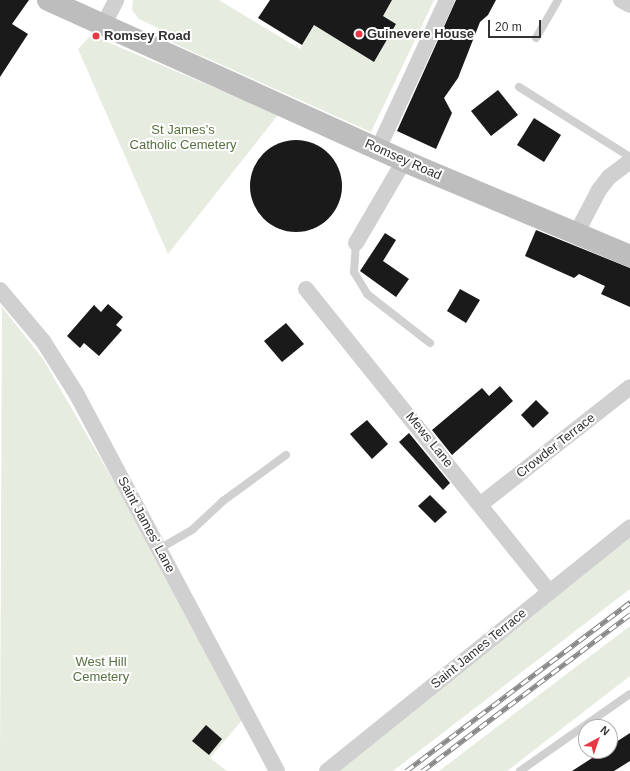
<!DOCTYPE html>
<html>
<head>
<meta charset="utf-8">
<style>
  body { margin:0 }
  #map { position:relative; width:630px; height:771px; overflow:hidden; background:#fff; font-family:Helvetica,sans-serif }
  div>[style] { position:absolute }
  .green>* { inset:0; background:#e6ecdf }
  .building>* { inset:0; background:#1a1a1a }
  .round { border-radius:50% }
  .lane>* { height:8px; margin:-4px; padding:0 4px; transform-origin:4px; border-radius:4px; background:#d0d0d0 }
  .street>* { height:16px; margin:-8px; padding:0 8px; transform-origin:8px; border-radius:8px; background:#d0d0d0 }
  .secondary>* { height:22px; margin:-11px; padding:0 11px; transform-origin:11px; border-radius:11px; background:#bdbdbd }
  .rail>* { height:4.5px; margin-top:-2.25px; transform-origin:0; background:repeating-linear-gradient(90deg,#fff 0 9px,#888 0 18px); box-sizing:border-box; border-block:1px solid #888 }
  .dots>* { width:11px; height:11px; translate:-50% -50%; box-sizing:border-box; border:2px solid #fff; border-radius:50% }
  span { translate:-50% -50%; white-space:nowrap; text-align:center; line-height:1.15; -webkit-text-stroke:4px #fff; paint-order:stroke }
  .poi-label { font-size:13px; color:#333; font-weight:700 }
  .left { translate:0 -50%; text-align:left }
  .park-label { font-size:13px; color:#56703f }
  .street-label { font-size:13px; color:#333 }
  .north { position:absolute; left:578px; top:719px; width:40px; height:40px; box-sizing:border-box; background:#fff; border:1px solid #adadad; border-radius:50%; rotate:40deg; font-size:11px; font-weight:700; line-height:16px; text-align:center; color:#333 }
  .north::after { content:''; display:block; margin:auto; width:14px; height:18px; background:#e63946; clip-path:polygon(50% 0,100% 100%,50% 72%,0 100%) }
  .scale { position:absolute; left:488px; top:20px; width:53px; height:18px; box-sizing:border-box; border:2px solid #333; border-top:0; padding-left:5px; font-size:12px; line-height:14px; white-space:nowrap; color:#333; -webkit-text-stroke:3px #fff; paint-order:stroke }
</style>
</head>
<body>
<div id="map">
  <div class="green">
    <i style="clip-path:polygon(133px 0,219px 0,300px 49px,314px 25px,374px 62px,396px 24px,383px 16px,392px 0,434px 0,371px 132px,173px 43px,171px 34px,139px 19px,132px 10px)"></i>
    <i style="clip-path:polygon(91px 35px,278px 115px,168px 254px,78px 49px)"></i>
    <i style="clip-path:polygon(2px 307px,43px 359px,128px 506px,242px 720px,210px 758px,227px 771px,0 771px)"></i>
    <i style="clip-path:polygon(630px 536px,630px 589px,393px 771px,338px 771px)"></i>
    <i style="clip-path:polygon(630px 626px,630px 676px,507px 771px,439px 771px)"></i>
  </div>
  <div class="building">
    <i style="clip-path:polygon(0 0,29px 0,12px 24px,28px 34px,0 77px)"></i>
    <i style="clip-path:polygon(270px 0,392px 0,383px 16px,396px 24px,374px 62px,314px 25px,302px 45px,258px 18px)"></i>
    <i style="clip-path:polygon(456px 0,496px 0,488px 15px,480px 22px,458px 78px,444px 98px,452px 113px,436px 149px,397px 131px)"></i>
    <i style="clip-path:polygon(498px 90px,518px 115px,491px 136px,471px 111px)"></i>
    <i style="clip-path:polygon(534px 118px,561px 135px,544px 162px,517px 145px)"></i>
    <i class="round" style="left:250px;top:140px;width:92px;height:92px"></i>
    <i style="clip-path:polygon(536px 230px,630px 268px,630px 307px,601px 294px,605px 286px,579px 274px,574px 278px,525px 256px)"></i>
    <i style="clip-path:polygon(385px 233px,396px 240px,383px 261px,409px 279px,396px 297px,360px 271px)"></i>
    <i style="clip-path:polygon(460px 289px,480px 300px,466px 323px,447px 311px)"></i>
    <i style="clip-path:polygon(108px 304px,123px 317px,116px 325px,122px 330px,99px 356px,84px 343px,80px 348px,67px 336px,94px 305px,101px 312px)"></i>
    <i style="clip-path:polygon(286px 323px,304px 344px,282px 362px,264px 341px)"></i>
    <i style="clip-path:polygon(500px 386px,513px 401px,452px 455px,432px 430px,482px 388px,489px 396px)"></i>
    <i style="clip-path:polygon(536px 400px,549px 413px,533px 428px,521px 415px)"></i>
    <i style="clip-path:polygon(367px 420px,388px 444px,372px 459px,350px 434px)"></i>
    <i style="clip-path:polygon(409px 433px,450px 483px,443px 490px,399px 442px)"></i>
    <i style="clip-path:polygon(430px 495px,447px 512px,435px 523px,418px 506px)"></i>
    <i style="clip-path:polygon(206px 725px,222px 739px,209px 755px,192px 741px)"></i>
    <i style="clip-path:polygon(630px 733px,630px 761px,614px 771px,572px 771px,603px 751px,610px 751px,610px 746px)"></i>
  </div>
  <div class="lane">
    <i style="left:536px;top:38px;width:44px;rotate:-59.9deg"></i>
    <i style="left:519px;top:87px;width:131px;rotate:32.2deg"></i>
    <i style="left:356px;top:243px;width:29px;rotate:94deg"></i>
    <i style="left:354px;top:272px;width:26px;rotate:59deg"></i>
    <i style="left:367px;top:294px;width:80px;rotate:37.9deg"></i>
    <i style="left:159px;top:549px;width:39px;rotate:-30deg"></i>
    <i style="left:193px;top:529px;width:41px;rotate:-43deg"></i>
    <i style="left:223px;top:501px;width:78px;rotate:-36.1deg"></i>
    <i style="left:520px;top:771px;width:134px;rotate:-35deg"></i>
  </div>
  <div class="street">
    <i style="left:621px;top:0;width:10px;rotate:29deg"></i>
    <i style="left:103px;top:26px;width:29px;rotate:-63deg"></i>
    <i style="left:378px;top:149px;width:164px;rotate:-65.2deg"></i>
    <i style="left:576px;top:234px;width:50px;rotate:-62.4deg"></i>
    <i style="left:599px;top:190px;width:16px;rotate:-52deg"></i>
    <i style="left:609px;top:177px;width:26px;rotate:-37deg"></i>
    <i style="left:356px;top:243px;width:95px;rotate:-59.7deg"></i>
    <i style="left:306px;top:289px;width:389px;rotate:51.2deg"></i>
    <i style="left:0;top:290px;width:67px;rotate:49.9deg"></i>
    <i style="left:43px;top:341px;width:62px;rotate:57.6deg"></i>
    <i style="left:76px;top:393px;width:428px;rotate:62deg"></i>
    <i style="left:481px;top:504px;width:189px;rotate:-38.1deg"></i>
    <i style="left:327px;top:771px;width:389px;rotate:-38.8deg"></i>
  </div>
  <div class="secondary">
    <i style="left:48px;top:0;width:391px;rotate:24.3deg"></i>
    <i style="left:404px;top:161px;width:245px;rotate:22.8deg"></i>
  </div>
  <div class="rail">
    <i style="left:406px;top:771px;width:281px;rotate:-37deg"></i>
    <i style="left:422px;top:771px;width:261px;rotate:-37deg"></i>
  </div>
  <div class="dots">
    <i style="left:359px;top:34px;background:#e63946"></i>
    <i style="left:96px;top:36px;background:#e63946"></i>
  </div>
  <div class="poi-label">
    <span class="left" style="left:367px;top:34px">Guinevere House</span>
    <span class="left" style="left:104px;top:36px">Romsey Road</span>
  </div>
  <div class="park-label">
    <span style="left:183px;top:138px">St James’s<br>Catholic Cemetery</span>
    <span style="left:101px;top:670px">West Hill<br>Cemetery</span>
  </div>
  <div class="street-label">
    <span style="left:403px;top:160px;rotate:24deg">Romsey Road</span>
    <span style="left:429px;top:440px;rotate:51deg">Mews Lane</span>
    <span style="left:556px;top:446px;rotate:-38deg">Crowder Terrace</span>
    <span style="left:146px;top:525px;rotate:62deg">Saint James' Lane</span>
    <span style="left:479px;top:649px;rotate:-39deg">Saint James Terrace</span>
  </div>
  <div class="north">N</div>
  <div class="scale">20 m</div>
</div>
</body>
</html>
